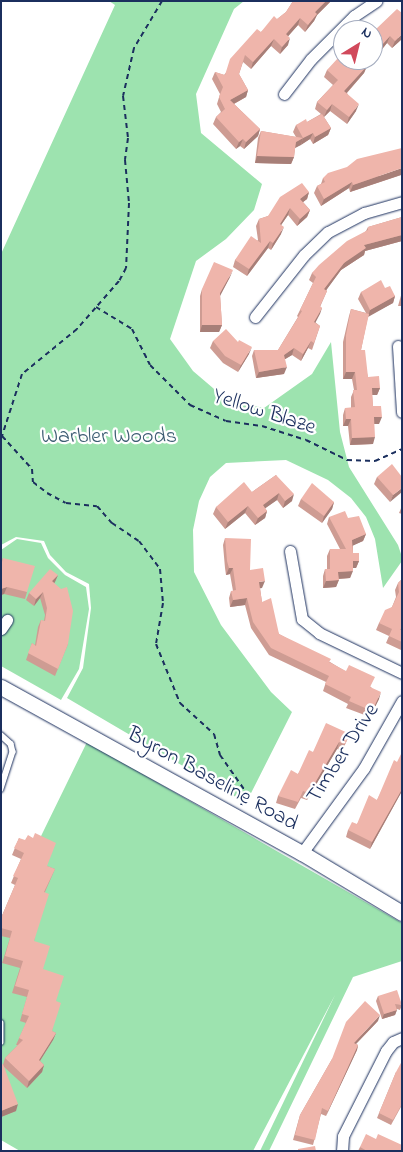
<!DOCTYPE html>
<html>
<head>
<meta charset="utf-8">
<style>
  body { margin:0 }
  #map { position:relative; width:403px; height:1152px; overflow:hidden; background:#fff; font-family:"Indie Flower",sans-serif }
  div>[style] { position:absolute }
  .green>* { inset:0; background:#9de3af }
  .path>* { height:2px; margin-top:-1px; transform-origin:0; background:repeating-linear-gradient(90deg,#1b2f5e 0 5px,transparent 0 9px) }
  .roads { filter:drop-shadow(0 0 1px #1b2f5e) drop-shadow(0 0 1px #1b2f5e) }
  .service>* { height:5.5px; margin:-2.75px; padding:0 2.75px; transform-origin:2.75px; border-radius:2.75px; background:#fff }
  .minor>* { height:11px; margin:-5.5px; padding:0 5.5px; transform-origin:5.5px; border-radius:5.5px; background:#fff }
  .secondary>* { height:15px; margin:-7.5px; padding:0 7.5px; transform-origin:7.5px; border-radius:7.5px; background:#fff }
  .wall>* { inset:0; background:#ce9c93 }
  .shaded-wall>* { inset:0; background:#a77f78 }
  .building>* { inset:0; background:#efb5ab }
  span { translate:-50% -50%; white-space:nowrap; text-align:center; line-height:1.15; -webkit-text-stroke:4.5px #fff; paint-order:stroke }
  .street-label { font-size:22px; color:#1b2f5e }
  .park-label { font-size:22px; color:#3c5c72 }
  .frame { position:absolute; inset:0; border:2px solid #1b2f5e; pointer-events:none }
  .north { position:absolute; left:333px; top:20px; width:50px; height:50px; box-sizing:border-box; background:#fff; border:1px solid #a4acbf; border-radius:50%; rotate:36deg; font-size:14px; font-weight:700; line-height:20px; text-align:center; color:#1b2f5e }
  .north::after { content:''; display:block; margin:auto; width:18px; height:22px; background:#d1495b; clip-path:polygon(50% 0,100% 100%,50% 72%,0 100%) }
</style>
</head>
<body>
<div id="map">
  <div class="green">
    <i style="clip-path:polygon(109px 1px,244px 1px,234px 9px,196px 94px,201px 133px,262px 184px,254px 210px,226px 239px,196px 261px,170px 339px,193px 371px,227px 400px,264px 408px,312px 374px,331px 342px,340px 432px,349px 467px,398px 545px,402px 557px,402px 561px,383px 588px,375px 539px,366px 517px,351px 498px,328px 480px,286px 460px,226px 463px,210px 477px,199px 501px,193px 530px,194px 572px,221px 625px,271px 692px,292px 712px,246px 803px,67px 698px,83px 668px,91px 608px,89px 584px,66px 572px,50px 555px,44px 541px,16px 537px,1px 545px,1px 254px,115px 5px)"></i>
    <i style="clip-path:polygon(17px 539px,41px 543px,48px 558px,65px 575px,86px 587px,89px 609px,79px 669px,61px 700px,1px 666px,1px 550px)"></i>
    <i style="clip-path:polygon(87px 742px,402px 923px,402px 961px,353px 977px,269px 1151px,260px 1151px,335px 995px,253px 1151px,20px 1151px,1px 1140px,1px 918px)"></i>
  </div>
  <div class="path">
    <i style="left:162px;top:1px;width:55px;rotate:120.8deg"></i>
    <i style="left:134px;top:48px;width:49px;rotate:102.9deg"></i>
    <i style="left:123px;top:96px;width:42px;rotate:83.2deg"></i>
    <i style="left:128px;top:138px;width:22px;rotate:98deg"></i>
    <i style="left:125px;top:160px;width:43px;rotate:84.7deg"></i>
    <i style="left:129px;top:203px;width:65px;rotate:92.6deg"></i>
    <i style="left:126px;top:268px;width:15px;rotate:118deg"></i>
    <i style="left:119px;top:281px;width:64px;rotate:131.2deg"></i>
    <i style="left:77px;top:329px;width:71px;rotate:140.7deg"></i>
    <i style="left:22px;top:374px;width:65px;rotate:107.9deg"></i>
    <i style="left:2px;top:436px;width:45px;rotate:47.7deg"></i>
    <i style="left:32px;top:469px;width:13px;rotate:86deg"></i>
    <i style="left:33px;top:482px;width:18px;rotate:38deg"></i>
    <i style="left:47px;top:493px;width:21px;rotate:28deg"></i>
    <i style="left:66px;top:503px;width:31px;rotate:6deg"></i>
    <i style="left:97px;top:506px;width:23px;rotate:49deg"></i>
    <i style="left:112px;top:523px;width:32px;rotate:34deg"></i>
    <i style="left:139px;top:541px;width:35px;rotate:53deg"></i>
    <i style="left:160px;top:569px;width:34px;rotate:85deg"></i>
    <i style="left:163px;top:603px;width:42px;rotate:99.7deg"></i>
    <i style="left:156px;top:644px;width:64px;rotate:67.9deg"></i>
    <i style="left:180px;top:703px;width:46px;rotate:42.4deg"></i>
    <i style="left:214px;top:734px;width:22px;rotate:74deg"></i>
    <i style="left:220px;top:755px;width:45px;rotate:54.9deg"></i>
    <i style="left:246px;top:792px;width:15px;rotate:110deg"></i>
    <i style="left:96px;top:307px;width:42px;rotate:31.4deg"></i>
    <i style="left:132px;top:329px;width:40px;rotate:63.4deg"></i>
    <i style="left:150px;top:365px;width:57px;rotate:45deg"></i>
    <i style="left:190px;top:405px;width:39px;rotate:24deg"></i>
    <i style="left:226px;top:421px;width:36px;rotate:8deg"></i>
    <i style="left:262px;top:426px;width:46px;rotate:17.7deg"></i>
    <i style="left:306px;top:440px;width:46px;rotate:26deg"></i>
    <i style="left:347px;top:460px;width:28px;rotate:2deg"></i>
    <i style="left:375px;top:461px;width:30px;rotate:-24deg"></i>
  </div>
  <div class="roads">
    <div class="service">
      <i style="left:1px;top:735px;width:13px;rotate:42deg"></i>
      <i style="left:11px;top:744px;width:8px;rotate:76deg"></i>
      <i style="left:13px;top:752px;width:39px;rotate:108deg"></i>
      <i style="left:1px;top:1023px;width:19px;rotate:90deg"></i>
    </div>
    <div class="minor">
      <i style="left:284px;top:94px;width:44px;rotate:-52.4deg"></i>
      <i style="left:311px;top:59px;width:61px;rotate:-45deg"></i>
      <i style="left:354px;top:16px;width:27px;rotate:-34deg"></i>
      <i style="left:255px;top:317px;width:79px;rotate:-51.7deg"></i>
      <i style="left:304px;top:255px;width:33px;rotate:-44deg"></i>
      <i style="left:328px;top:232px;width:41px;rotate:-27.8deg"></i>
      <i style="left:364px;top:213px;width:40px;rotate:-16deg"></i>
      <i style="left:398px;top:346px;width:66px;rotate:86.5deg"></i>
      <i style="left:290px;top:551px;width:69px;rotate:80deg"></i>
      <i style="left:302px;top:619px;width:22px;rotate:39deg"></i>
      <i style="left:319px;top:633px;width:92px;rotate:25.7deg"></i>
      <i style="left:1px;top:629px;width:11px;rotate:-56deg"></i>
      <i style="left:302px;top:853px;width:105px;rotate:-53.9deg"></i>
      <i style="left:364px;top:768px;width:77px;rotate:-60.4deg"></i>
      <i style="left:342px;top:1151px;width:15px;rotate:-86deg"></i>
      <i style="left:343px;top:1136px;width:95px;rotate:-63.2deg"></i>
      <i style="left:386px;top:1051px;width:11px;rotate:-52deg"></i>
      <i style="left:393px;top:1042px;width:10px;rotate:-24deg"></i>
    </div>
    <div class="secondary">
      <i style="left:1px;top:687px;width:344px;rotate:28.9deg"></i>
      <i style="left:302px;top:853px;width:117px;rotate:31deg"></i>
    </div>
  </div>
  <div class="wall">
    <i style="clip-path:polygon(293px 1px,331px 1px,317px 15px,314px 21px,305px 32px,298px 25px,288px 36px,288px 45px,280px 54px,271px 46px,251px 69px,243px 62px,239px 74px,248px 90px,246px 97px,234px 104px,260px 129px,258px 136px,244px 149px,240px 146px,236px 149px,213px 124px,216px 117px,221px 112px,217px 104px,220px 94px,212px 79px,215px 72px,224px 75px,261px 32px,286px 12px)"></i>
    <i style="clip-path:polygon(375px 30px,402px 39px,392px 48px,387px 43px,379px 53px,375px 52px)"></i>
    <i style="clip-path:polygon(346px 64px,364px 64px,367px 66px,364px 73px,347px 93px,356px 111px,347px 124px,330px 111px,324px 117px,331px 128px,328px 135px,313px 144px,310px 139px,295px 148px,294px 157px,291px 164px,255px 163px,258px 138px,261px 131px,296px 137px,293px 132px,296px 125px,307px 122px,321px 114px,315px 109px,317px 102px,333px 85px,324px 77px,327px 70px)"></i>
    <i style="clip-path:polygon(401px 175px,350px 192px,349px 188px,321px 206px,314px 193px,317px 186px,321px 184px,323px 178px)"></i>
    <i style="clip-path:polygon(309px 192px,307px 199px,303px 202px,310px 210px,307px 217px,297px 226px,288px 215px,281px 225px,281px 234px,271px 250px,268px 248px,247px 276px,233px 267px,235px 260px,258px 240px,256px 226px,259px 219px,268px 216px)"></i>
    <i style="clip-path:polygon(402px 217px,402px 241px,365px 251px,364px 255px,341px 270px,326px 290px,327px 291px,320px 307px,322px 308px,315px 322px,320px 326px,312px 350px,308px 348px,301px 361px,292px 355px,285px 359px,284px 374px,256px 378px,252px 356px,254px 350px,278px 350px,298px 317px,297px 316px,300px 310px,313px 283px,309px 280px,312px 273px,366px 231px,368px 227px)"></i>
    <i style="clip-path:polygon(230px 277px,220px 295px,222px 325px,219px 332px,200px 332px,200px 296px,202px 289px)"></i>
    <i style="clip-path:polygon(385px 288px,395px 296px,393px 303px,368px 316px,361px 350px,368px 377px,380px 388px,377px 395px,372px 395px,373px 406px,379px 424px,374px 424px,373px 444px,350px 445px,348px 426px,343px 426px,343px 415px,345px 408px,351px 408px,351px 397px,354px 390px,352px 379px,343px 379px,343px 342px,349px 316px,351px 309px,366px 313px,358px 299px,361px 292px)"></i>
    <i style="clip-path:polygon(402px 292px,402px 306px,398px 306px)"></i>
    <i style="clip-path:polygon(213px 341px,238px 342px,249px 354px,238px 372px,223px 363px,210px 348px)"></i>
    <i style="clip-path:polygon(276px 475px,292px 501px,283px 508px,277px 500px,265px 508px,267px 511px,265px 518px,255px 525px,245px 513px,225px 529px,213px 514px,216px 507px,252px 492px)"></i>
    <i style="clip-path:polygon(377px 477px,402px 477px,390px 502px,374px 484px)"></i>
    <i style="clip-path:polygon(301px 499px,334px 502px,332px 509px,322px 523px,298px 506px)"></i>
    <i style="clip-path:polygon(402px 506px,402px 514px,399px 513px)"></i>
    <i style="clip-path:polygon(329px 517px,348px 518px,366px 534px,363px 541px,353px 545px,353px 553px,359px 561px,356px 568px,353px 568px,350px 578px,339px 579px,336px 587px,323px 588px,323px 576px,325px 569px,327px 569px,327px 556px,330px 549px,340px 549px,327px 524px)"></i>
    <i style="clip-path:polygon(225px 538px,262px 588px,260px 588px,262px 602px,279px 634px,330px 662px,371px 687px,379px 699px,370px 717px,346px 708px,348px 704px,323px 691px,326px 682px,269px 655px,251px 628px,245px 605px,230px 607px,229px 598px,231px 591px,233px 591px,230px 574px,226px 575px,225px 568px,223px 545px)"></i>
    <i style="clip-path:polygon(3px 558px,27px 592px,25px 599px,4px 594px,1px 595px,1px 564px)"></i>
    <i style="clip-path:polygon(58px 575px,54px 583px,68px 644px,55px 676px,26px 660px,32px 643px,35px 645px,38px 627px,41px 620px,44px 621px,45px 615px,40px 598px,34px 606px,26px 600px,29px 593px)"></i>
    <i style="clip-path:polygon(402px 579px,402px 629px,401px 630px,402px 630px,402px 648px,401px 650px,386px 643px,389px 636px,376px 630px,379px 623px,392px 607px,396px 597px,395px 590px,398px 583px)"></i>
    <i style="clip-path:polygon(350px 734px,342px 751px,337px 749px,307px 800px,301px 798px,295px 809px,276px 803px,278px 796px,298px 774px,313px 752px)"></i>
    <i style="clip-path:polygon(397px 762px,402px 791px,370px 849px,346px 837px,348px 830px,357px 824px,377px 800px)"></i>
    <i style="clip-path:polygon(19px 838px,47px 866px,55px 869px,45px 892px,34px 941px,43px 969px,56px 1001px,52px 1031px,56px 1033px,53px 1040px,40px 1061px,44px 1065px,42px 1072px,27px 1088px,3px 1066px,16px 1111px,1px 1117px,1px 1065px,3px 1065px,5px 1058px,18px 1045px,16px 1045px,26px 1023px,20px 1021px,27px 997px,12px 993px,20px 968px,2px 963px,10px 938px,1px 936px,1px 918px,15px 885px,11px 883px,21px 859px,12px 855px)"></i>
    <i style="clip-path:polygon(378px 996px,402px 1005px,400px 1010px,397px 1009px,395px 1015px,382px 1019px,376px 1001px)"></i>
    <i style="clip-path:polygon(378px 1021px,356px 1044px,358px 1045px,357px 1050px,326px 1116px,321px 1114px,313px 1145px,293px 1140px,300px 1115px,332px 1059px)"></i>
    <i style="clip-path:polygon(396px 1072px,402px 1105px,391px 1125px,377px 1118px)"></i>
    <i style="clip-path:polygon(376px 1139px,402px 1151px,358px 1151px,360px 1147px)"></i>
  </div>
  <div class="shaded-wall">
    <i style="clip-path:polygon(326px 1px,331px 1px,317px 15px,314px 21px,305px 32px,308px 25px,315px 12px)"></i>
    <i style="clip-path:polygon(300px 18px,298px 25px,284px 41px,286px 34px)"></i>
    <i style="clip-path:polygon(402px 34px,402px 39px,392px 48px,395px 41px)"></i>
    <i style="clip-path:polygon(390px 36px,387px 43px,379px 53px,381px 46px)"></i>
    <i style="clip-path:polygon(290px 38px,288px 45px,280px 54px,282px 47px)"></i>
    <i style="clip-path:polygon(274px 39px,271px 46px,251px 69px,253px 62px)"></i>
    <i style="clip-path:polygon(377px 45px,375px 52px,373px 54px,373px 50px)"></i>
    <i style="clip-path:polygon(364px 60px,368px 60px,360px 69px,362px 62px)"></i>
    <i style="clip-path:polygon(367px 66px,364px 73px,342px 98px,344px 91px)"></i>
    <i style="clip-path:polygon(248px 90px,246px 97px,228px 107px,230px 100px)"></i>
    <i style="clip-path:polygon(332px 104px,330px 111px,324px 117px,327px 110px)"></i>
    <i style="clip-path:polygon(359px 104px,356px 111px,347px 124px,349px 117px)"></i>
    <i style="clip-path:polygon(331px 128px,328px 135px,313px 144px,315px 137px)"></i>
    <i style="clip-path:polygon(260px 129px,258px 136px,244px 149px,246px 142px)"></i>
    <i style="clip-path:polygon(313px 133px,310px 139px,301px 145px,303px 138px)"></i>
    <i style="clip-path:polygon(303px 138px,301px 145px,293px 149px,296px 142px)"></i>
    <i style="clip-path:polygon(243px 139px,240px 146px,236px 149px,239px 142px)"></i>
    <i style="clip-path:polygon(257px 156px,294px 157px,291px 164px,255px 163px)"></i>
    <i style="clip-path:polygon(402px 168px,402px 174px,401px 175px,350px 192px,353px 185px)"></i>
    <i style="clip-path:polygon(352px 182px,349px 188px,321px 206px,324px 199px)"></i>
    <i style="clip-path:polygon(309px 192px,307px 199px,298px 206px,300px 199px)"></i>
    <i style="clip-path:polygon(290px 208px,288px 215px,277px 231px,280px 224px)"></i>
    <i style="clip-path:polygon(310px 210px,307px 217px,297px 226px,300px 219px)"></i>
    <i style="clip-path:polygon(284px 227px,281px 234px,271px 250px,273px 243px)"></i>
    <i style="clip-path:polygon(402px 235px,402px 241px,365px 251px,364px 255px,341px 270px,322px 296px,324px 289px,344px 263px,364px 245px)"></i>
    <i style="clip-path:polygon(270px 241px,268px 248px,247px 276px,249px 269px)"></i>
    <i style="clip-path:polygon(233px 270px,230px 277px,218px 300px,220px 293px)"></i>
    <i style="clip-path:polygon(395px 296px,393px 303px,368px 317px,370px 310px)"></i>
    <i style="clip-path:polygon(322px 308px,320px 314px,312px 329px,314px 322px)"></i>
    <i style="clip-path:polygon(202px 325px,222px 325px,219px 332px,200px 332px)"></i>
    <i style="clip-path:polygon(311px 341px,308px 348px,301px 361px,303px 354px)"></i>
    <i style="clip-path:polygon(252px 347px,249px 354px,238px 372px,241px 365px)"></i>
    <i style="clip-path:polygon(294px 348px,292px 355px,282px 361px,284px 355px)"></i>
    <i style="clip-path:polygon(287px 367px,284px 374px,256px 378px,259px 372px)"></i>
    <i style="clip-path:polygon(346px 372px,355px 372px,352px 379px,343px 379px)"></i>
    <i style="clip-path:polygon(372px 388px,380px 388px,377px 395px,369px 395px)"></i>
    <i style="clip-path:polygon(374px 417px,382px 417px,379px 424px,371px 424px)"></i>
    <i style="clip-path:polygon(346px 419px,351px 419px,348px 426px,343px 426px)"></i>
    <i style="clip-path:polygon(375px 437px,373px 444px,350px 445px,352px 438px)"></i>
    <i style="clip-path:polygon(402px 488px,402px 492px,390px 502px,393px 495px)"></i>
    <i style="clip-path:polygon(279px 493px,277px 500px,260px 512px,263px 505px)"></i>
    <i style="clip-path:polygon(294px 494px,292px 501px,283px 508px,285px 501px)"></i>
    <i style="clip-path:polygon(334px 502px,332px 509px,322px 523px,324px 516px)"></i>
    <i style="clip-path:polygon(248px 506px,245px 513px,225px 529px,228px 522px)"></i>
    <i style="clip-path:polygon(267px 511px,265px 518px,255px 525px,258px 518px)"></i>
    <i style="clip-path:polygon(366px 534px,363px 541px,350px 547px,352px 540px)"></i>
    <i style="clip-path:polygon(353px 561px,359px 561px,356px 568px,351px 568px)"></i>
    <i style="clip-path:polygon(229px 568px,233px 568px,230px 574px,226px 575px)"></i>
    <i style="clip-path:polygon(353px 571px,350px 578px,336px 579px,338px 572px)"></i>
    <i style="clip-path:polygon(58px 575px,55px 582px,50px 588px,52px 581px)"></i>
    <i style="clip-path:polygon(339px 580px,336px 587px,323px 588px,326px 581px)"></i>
    <i style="clip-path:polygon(265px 581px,262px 588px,257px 589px,259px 582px)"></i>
    <i style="clip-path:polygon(7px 587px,4px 594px,1px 595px,1px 589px)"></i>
    <i style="clip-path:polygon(43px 592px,40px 598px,34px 606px,36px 599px)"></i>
    <i style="clip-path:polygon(247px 598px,245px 605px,230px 607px,233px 600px)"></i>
    <i style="clip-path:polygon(381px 692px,379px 699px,370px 717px,372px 711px)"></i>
    <i style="clip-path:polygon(339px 742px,337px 749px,307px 800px,309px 793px)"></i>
    <i style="clip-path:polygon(402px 789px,402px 791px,370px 849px,372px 842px)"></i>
    <i style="clip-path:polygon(397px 1010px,395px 1015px,382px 1019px,384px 1014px)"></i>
    <i style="clip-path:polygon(380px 1015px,378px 1021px,352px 1048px,354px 1043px)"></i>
    <i style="clip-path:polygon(56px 1033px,53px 1040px,36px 1067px,39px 1060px)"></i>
    <i style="clip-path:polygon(358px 1045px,357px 1050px,326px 1116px,328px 1111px)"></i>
    <i style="clip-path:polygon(44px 1065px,42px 1072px,27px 1088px,29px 1081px)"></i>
    <i style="clip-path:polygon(18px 1104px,16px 1111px,1px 1117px,1px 1111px)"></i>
  </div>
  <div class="building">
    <i style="clip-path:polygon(293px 1px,326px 1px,315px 12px,317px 14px,308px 25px,300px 18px,286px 34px,290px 38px,282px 47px,274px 39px,253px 62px,245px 55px,239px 74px,248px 90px,230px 100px,260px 129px,246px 142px,243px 139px,239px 142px,216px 117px,225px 109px,219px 97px,223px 87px,215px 72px,225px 75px,230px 59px,257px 29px,261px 32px,274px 16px,277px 19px,286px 12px)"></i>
    <i style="clip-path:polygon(397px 9px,402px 13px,402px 34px,395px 41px,390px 36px,381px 46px,377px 45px,373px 50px,373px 30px,370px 30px,372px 27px,375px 30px)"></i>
    <i style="clip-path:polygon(338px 58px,346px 64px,349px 60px,364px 60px,362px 62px,367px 66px,344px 91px,359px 104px,349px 117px,332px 104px,327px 110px,317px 102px,338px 80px,327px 70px)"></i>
    <i style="clip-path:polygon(322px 114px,331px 128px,315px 137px,313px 133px,303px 138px,296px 125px,306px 119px,307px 122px)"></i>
    <i style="clip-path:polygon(261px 131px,303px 138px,296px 142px,294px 157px,257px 156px)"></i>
    <i style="clip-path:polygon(402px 148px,402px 168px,353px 185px,352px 182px,324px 199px,317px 186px,325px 182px,323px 178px,328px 173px,347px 167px,357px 159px)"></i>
    <i style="clip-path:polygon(302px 183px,309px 192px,300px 199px,310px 210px,300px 219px,290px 208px,280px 224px,284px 227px,273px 243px,270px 241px,249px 269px,235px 260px,251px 236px,261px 243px,259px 219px,268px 216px,280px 197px)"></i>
    <i style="clip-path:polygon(402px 217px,402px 235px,364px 245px,366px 248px,344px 263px,324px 289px,327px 291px,320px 306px,322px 308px,314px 322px,320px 326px,314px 343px,311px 341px,303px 354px,294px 348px,284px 355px,287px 367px,259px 372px,254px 350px,278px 350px,302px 311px,300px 310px,316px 277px,312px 273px,319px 265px,347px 241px,368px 230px,368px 227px)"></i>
    <i style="clip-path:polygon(214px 262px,233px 270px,220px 293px,222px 325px,202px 325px,202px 289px)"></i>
    <i style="clip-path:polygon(381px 280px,385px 288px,390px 286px,395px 296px,370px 310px,361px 292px)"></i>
    <i style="clip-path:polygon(351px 309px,369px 314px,361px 350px,365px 350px,368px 377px,379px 376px,380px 388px,372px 388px,373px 406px,381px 406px,382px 417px,374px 417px,375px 437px,352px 438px,351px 419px,346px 419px,345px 408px,355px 407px,353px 390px,357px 390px,355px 372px,346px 372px,346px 335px)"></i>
    <i style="clip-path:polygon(226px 329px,238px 342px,239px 340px,252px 347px,241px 365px,225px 356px,213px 341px)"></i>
    <i style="clip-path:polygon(392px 464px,402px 477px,402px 488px,393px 495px,377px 477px)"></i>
    <i style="clip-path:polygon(276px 475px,294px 494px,285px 501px,279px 493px,263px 505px,267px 511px,258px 518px,248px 506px,228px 522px,216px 507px,244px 482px,252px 492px)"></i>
    <i style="clip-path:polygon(312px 483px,334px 502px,324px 516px,301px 499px)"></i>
    <i style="clip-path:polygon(345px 511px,348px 518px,359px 516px,366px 534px,352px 540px,353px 553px,359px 553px,359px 561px,353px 561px,353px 571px,338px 572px,339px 580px,326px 581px,325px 569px,330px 569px,330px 549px,346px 549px,329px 517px)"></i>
    <i style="clip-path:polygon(225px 538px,251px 539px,250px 570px,263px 568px,265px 581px,259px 582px,262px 602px,271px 598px,279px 634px,331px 659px,329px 662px,346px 671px,349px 665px,375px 677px,370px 687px,381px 692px,372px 711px,349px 701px,351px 697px,325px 684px,329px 676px,271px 648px,253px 622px,247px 598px,233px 600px,231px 591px,236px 590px,233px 568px,229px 568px,227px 561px)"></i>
    <i style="clip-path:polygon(3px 558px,35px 566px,27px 592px,7px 587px,1px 589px,1px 566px)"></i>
    <i style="clip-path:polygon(50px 569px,58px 575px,52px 581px,61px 589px,67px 587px,73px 611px,68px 644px,58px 669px,28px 653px,32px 643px,36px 646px,41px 620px,45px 621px,47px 608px,43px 592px,36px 599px,29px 593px)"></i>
    <i style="clip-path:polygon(402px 579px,402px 627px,400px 630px,402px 630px,402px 642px,389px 636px,392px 629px,379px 623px,385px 610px,392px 607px,399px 592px,398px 583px)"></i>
    <i style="clip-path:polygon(326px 723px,350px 734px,345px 744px,339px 742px,309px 793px,303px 791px,298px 802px,278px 796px,291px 770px,298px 774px,309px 750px,313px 752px)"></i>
    <i style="clip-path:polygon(402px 752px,402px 789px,372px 842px,348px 830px,352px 822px,357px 824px,369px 795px,377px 800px,394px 760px,397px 762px)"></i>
    <i style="clip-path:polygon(35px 833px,56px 843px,47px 866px,55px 869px,44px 892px,49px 894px,34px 941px,50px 946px,43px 969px,64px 976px,56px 1001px,61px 1003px,52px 1031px,56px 1033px,39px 1060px,44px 1065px,29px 1081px,5px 1058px,23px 1040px,19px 1038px,29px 1016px,22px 1014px,29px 990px,15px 986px,23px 961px,5px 956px,12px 931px,1px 928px,1px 918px,18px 878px,13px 876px,24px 853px,14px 848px,19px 838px,25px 840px,28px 835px,33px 838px)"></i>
    <i style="clip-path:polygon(397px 990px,402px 1005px,395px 1004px,397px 1010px,384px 1014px,378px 996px)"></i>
    <i style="clip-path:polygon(365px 1001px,380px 1015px,354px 1043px,358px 1045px,328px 1111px,322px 1108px,315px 1140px,295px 1135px,300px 1115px,332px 1059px,346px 1022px)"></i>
    <i style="clip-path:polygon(402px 1061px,402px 1104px,393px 1120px,379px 1113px,396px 1072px)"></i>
    <i style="clip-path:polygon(3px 1064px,18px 1104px,1px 1111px,1px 1065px)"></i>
    <i style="clip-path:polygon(366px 1134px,376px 1139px,378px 1134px,402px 1145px,402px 1151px,367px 1151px,360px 1147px)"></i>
    <i style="clip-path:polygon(315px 1146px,316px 1151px,298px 1151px,298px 1149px)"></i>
  </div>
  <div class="street-label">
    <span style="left:264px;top:413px;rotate:18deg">Yellow Blaze</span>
    <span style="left:344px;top:754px;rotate:-57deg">Timber Drive</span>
    <span style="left:212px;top:780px;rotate:29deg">Byron Baseline Road</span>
  </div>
  <div class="park-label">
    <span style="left:109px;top:438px">Warbler Woods</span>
  </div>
  <div class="frame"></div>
  <div class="north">N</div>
</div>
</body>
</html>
